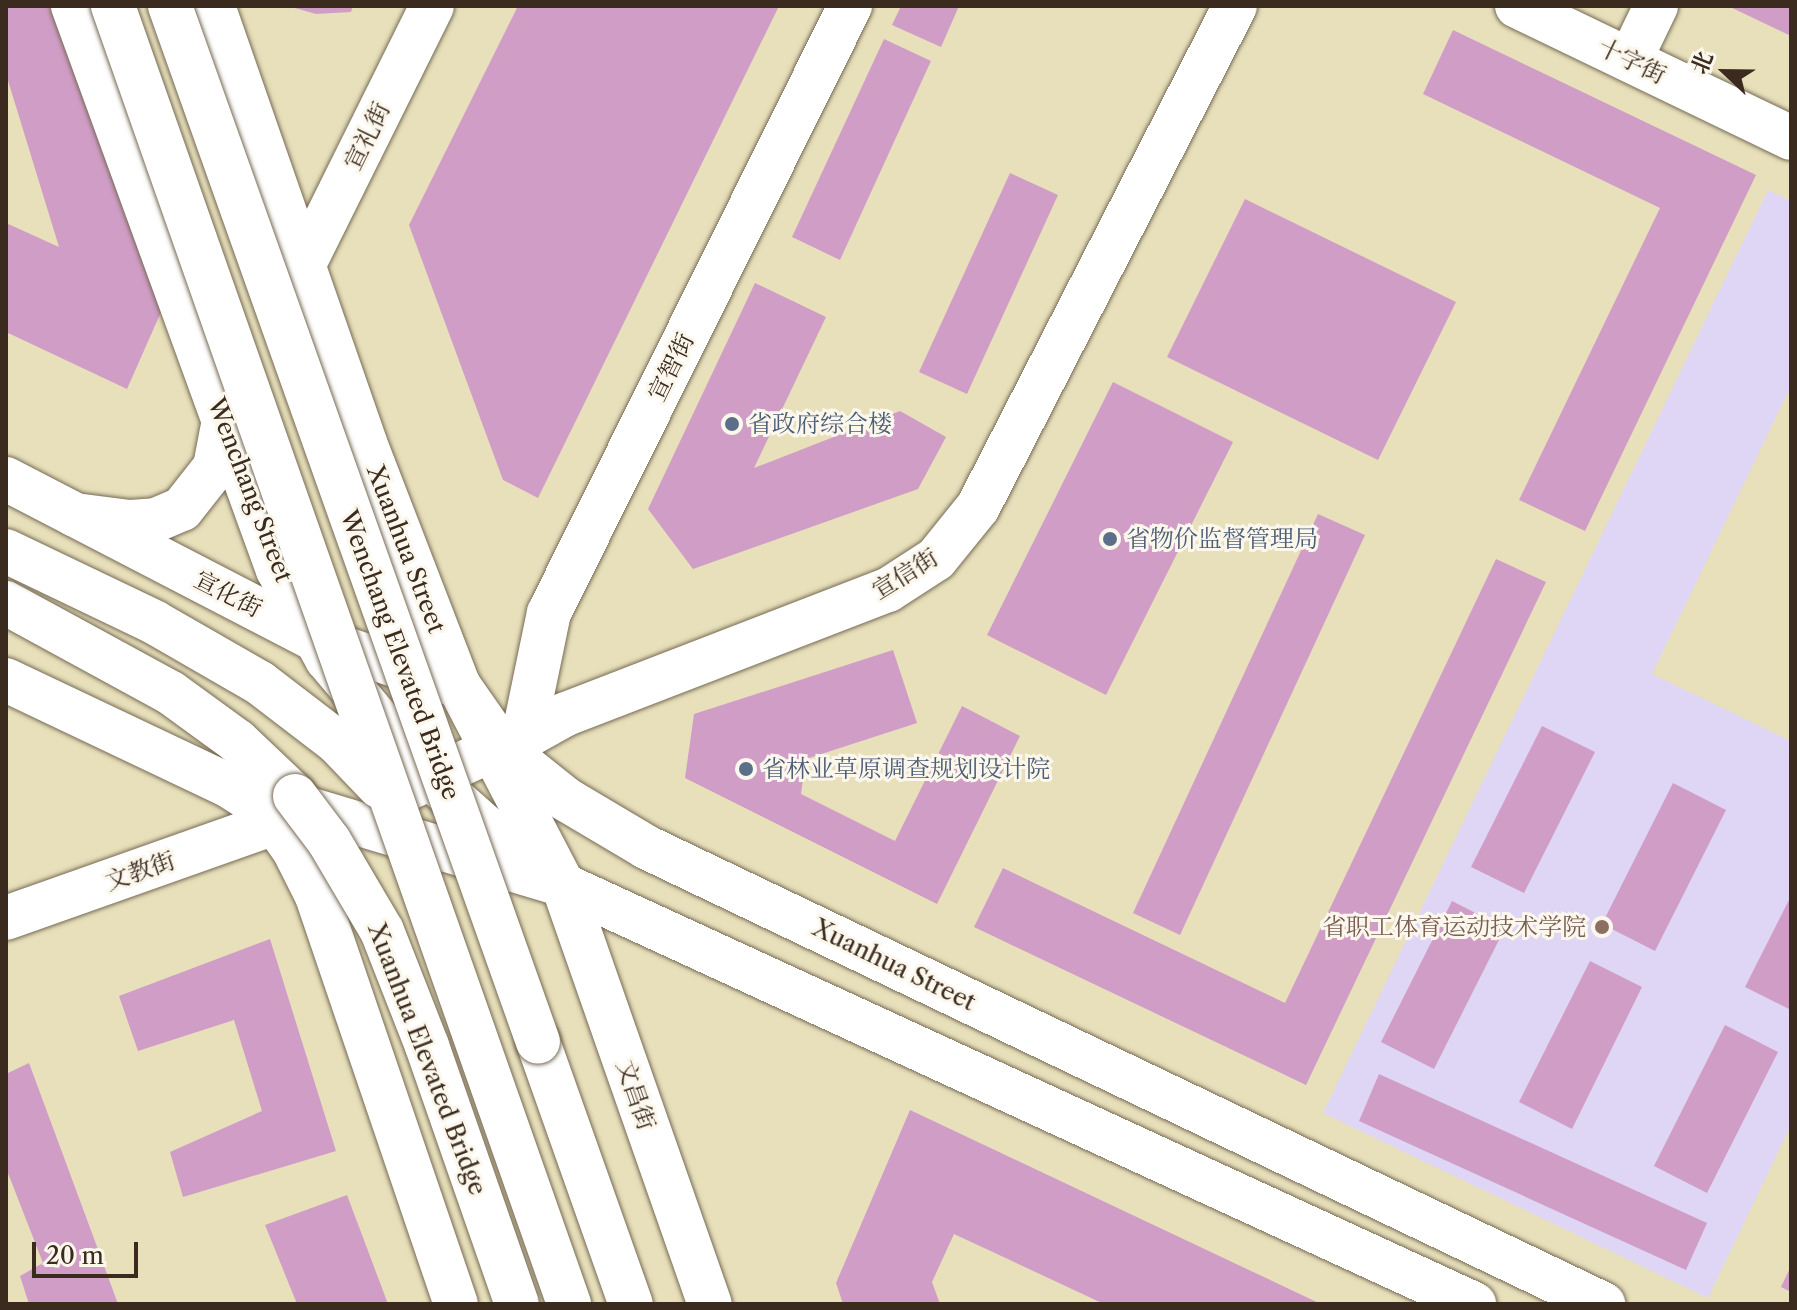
<!DOCTYPE html>
<html>
<head>
<meta charset="utf-8">
<style>
  body { margin:0 }
  #map { position:relative; width:1797px; height:1310px; overflow:hidden; background:#e7e0bb; font-family:"Libre Caslon Text","Noto Serif SC",serif }
  div>[style] { position:absolute }
  .built>* { inset:0; background:#dfd5f5 }
  .building>* { inset:0; background:#d09dc7 }
  .roads { filter:drop-shadow(0 0 2px #776a55) drop-shadow(0 0 2px #776a55) }
  .minor>* { height:44px; margin:-22px; padding:0 22px; transform-origin:22px; border-radius:22px; background:#fff }
  .major>* { height:44px; margin:-22px; padding:0 22px; transform-origin:22px; border-radius:22px; background:#fff }
  .highway>* { height:44px; margin:-22px; padding:0 22px; transform-origin:22px; border-radius:22px; background:#fff }
  .bridges { filter:drop-shadow(0 0 2px #776a55) drop-shadow(0 0 2px #776a55) }
  .highway-bridge>* { height:44px; margin:-22px; padding:0 22px; transform-origin:22px; border-radius:22px; background:#fff }
  .dots>* { width:22px; height:22px; translate:-50% -50%; box-sizing:border-box; border:4px solid #fbf7ec; border-radius:50% }
  span { translate:-50% -50%; white-space:nowrap; text-align:center; line-height:1.15; -webkit-text-stroke:6px #fbf7ec; paint-order:stroke }
  .street-label { font-size:24px; color:#3b2a1e }
  .service-label { font-size:24px; color:#4e5e75 }
  .left { translate:0 -50%; text-align:left }
  .education-label { font-size:24px; color:#785e54 }
  .right { translate:-100% -50%; text-align:right }
  .frame { position:absolute; inset:0; border:8px solid #3b2a1e; pointer-events:none }
  .north { position:absolute; left:1685px; top:32px; width:80px; height:80px; -webkit-text-stroke:6px #fbf7ec; paint-order:stroke; rotate:292deg; font-size:22px; font-weight:700; line-height:32px; text-align:center; color:#3b2a1e }
  .north::after { content:''; display:block; margin:auto; width:28px; height:36px; background:#3b2a1e; clip-path:polygon(50% 0,100% 100%,50% 72%,0 100%) }
  .scale { position:absolute; left:32px; top:1242px; width:106px; height:36px; box-sizing:border-box; border:4px solid #3b2a1e; border-top:0; padding-left:10px; font-size:24px; line-height:28px; white-space:nowrap; color:#3b2a1e; -webkit-text-stroke:6px #fbf7ec; paint-order:stroke }
</style>
</head>
<body>
<div id="map">
  <div class="built">
    <i style="clip-path:polygon(1768px 190px,1791px 201px,1791px 386px,1652px 674px,1791px 741px,1791px 1125px,1708px 1298px,1323px 1113px)"></i>
  </div>
  <div class="building">
    <i style="clip-path:polygon(6px 6px,49px 6px,165px 303px,127px 389px,6px 332px,6px 223px,59px 247px,6px 74px)"></i>
    <i style="clip-path:polygon(288px 6px,353px 6px,351px 12px,316px 14px)"></i>
    <i style="clip-path:polygon(518px 6px,779px 6px,538px 498px,503px 480px,409px 225px)"></i>
    <i style="clip-path:polygon(901px 6px,959px 6px,941px 47px,892px 25px)"></i>
    <i style="clip-path:polygon(1728px 6px,1791px 6px,1791px 36px)"></i>
    <i style="clip-path:polygon(1453px 30px,1756px 175px,1585px 531px,1519px 500px,1660px 208px,1423px 94px)"></i>
    <i style="clip-path:polygon(884px 39px,931px 61px,840px 260px,792px 237px)"></i>
    <i style="clip-path:polygon(1010px 173px,1058px 195px,967px 394px,919px 372px)"></i>
    <i style="clip-path:polygon(1245px 199px,1456px 302px,1378px 460px,1167px 357px)"></i>
    <i style="clip-path:polygon(755px 283px,826px 317px,754px 468px,900px 411px,946px 437px,918px 489px,693px 569px,648px 509px)"></i>
    <i style="clip-path:polygon(1113px 382px,1233px 442px,1106px 695px,987px 635px)"></i>
    <i style="clip-path:polygon(1318px 514px,1365px 535px,1180px 935px,1133px 913px)"></i>
    <i style="clip-path:polygon(1496px 559px,1546px 582px,1306px 1085px,974px 927px,1003px 868px,1285px 1003px)"></i>
    <i style="clip-path:polygon(893px 650px,917px 723px,806px 759px,801px 794px,895px 841px,962px 706px,1020px 736px,937px 904px,685px 778px,694px 714px)"></i>
    <i style="clip-path:polygon(1542px 726px,1595px 752px,1524px 893px,1471px 867px)"></i>
    <i style="clip-path:polygon(1673px 783px,1726px 810px,1655px 951px,1602px 924px)"></i>
    <i style="clip-path:polygon(1791px 896px,1791px 1010px,1745px 987px)"></i>
    <i style="clip-path:polygon(1452px 901px,1505px 928px,1434px 1069px,1381px 1042px)"></i>
    <i style="clip-path:polygon(270px 939px,336px 1151px,183px 1197px,170px 1152px,262px 1111px,234px 1020px,138px 1051px,119px 996px)"></i>
    <i style="clip-path:polygon(1590px 961px,1642px 987px,1572px 1129px,1519px 1102px)"></i>
    <i style="clip-path:polygon(1725px 1025px,1778px 1052px,1707px 1193px,1654px 1166px)"></i>
    <i style="clip-path:polygon(29px 1063px,96px 1244px,118px 1304px,29px 1304px,20px 1276px,43px 1263px,6px 1168px,6px 1074px)"></i>
    <i style="clip-path:polygon(1379px 1074px,1707px 1223px,1686px 1270px,1359px 1121px)"></i>
    <i style="clip-path:polygon(910px 1110px,1321px 1304px,1104px 1304px,954px 1234px,932px 1282px,940px 1304px,843px 1304px,836px 1283px)"></i>
    <i style="clip-path:polygon(347px 1195px,388px 1304px,297px 1304px,265px 1225px)"></i>
    <i style="clip-path:polygon(1791px 1266px,1791px 1292px,1781px 1287px)"></i>
  </div>
  <div class="roads">
    <div class="minor">
      <i style="left:1517px;top:6px;width:304px;rotate:25.7deg"></i>
      <i style="left:1630px;top:60px;width:60px;rotate:-64.3deg"></i>
      <i style="left:303px;top:266px;width:290px;rotate:-63.6deg"></i>
      <i style="left:523px;top:738px;width:128px;rotate:-78.3deg"></i>
      <i style="left:549px;top:613px;width:678px;rotate:-63.62deg"></i>
      <i style="left:409px;top:788px;width:91px;rotate:-24.6deg"></i>
      <i style="left:492px;top:750px;width:11px;rotate:-5deg"></i>
      <i style="left:503px;top:749px;width:72px;rotate:-29.1deg"></i>
      <i style="left:566px;top:714px;width:345px;rotate:-21.1deg"></i>
      <i style="left:888px;top:590px;width:57px;rotate:-32.9deg"></i>
      <i style="left:936px;top:559px;width:67px;rotate:-51.1deg"></i>
      <i style="left:978px;top:507px;width:563px;rotate:-62.84deg"></i>
      <i style="left:6px;top:918px;width:285px;rotate:-19.5deg"></i>
    </div>
    <div class="major">
      <i style="left:73px;top:6px;width:600px;rotate:70.03deg"></i>
      <i style="left:278px;top:570px;width:102px;rotate:61.2deg"></i>
      <i style="left:327px;top:659px;width:143px;rotate:49.8deg"></i>
      <i style="left:419px;top:768px;width:132px;rotate:41.6deg"></i>
      <i style="left:518px;top:856px;width:54px;rotate:32.8deg"></i>
      <i style="left:563px;top:885px;width:1003px;rotate:24.7deg"></i>
      <i style="left:213px;top:6px;width:463px;rotate:70.8deg"></i>
      <i style="left:365px;top:443px;width:261px;rotate:68.9deg"></i>
      <i style="left:459px;top:686px;width:77px;rotate:55.1deg"></i>
      <i style="left:503px;top:749px;width:82px;rotate:38.6deg"></i>
      <i style="left:567px;top:800px;width:92px;rotate:30.7deg"></i>
      <i style="left:646px;top:847px;width:1061px;rotate:25.53deg"></i>
      <i style="left:75px;top:515px;width:55px;rotate:7.3deg"></i>
      <i style="left:130px;top:522px;width:26px;rotate:-4deg"></i>
      <i style="left:156px;top:520px;width:28px;rotate:-23deg"></i>
      <i style="left:182px;top:509px;width:53px;rotate:-51.8deg"></i>
      <i style="left:215px;top:467px;width:43px;rotate:-79.2deg"></i>
    </div>
    <div class="highway">
      <i style="left:6px;top:479px;width:348px;rotate:27.4deg"></i>
      <i style="left:315px;top:639px;width:151px;rotate:18.1deg"></i>
      <i style="left:459px;top:686px;width:225px;rotate:62.4deg"></i>
      <i style="left:563px;top:885px;width:444px;rotate:70.7deg"></i>
      <i style="left:6px;top:603px;width:188px;rotate:28.6deg"></i>
      <i style="left:171px;top:693px;width:82px;rotate:36deg"></i>
      <i style="left:237px;top:741px;width:80px;rotate:43.5deg"></i>
      <i style="left:6px;top:680px;width:247px;rotate:25.4deg"></i>
      <i style="left:229px;top:786px;width:41px;rotate:32.2deg"></i>
      <i style="left:264px;top:808px;width:52px;rotate:54.5deg"></i>
      <i style="left:294px;top:850px;width:51px;rotate:63.4deg"></i>
      <i style="left:317px;top:896px;width:431px;rotate:71.2deg"></i>
      <i style="left:282px;top:801px;width:293px;rotate:16.6deg"></i>
      <i style="left:538px;top:1042px;width:278px;rotate:70.5deg"></i>
    </div>
  </div>
  <div class="bridges">
    <div class="highway-bridge">
      <i style="left:113px;top:6px;width:1376px;rotate:70.64deg"></i>
      <i style="left:170px;top:6px;width:1099px;rotate:70.44deg"></i>
      <i style="left:6px;top:551px;width:164px;rotate:25.6deg"></i>
      <i style="left:154px;top:622px;width:122px;rotate:29.9deg"></i>
      <i style="left:260px;top:683px;width:97px;rotate:37.5deg"></i>
      <i style="left:337px;top:742px;width:61px;rotate:46.3deg"></i>
      <i style="left:295px;top:796px;width:56px;rotate:52.9deg"></i>
      <i style="left:329px;top:841px;width:104px;rotate:59.5deg"></i>
      <i style="left:382px;top:931px;width:123px;rotate:68.6deg"></i>
      <i style="left:427px;top:1046px;width:273px;rotate:70.8deg"></i>
    </div>
  </div>
  <div class="dots">
    <i style="left:732px;top:424px;background:#5c6f8a"></i>
    <i style="left:1110px;top:539px;background:#5c6f8a"></i>
    <i style="left:746px;top:769px;background:#5c6f8a"></i>
    <i style="left:1602px;top:927px;background:#8d6e63"></i>
  </div>
  <div class="street-label">
    <span style="left:1632px;top:61px;rotate:26deg">十字街</span>
    <span style="left:367px;top:136px;rotate:-64deg">宣礼街</span>
    <span style="left:671px;top:367px;rotate:-64deg">宣智街</span>
    <span style="left:250px;top:490px;rotate:69deg">Wenchang Street</span>
    <span style="left:406px;top:549px;rotate:69deg">Xuanhua Street</span>
    <span style="left:905px;top:574px;rotate:-32deg">宣信街</span>
    <span style="left:228px;top:594px;rotate:27deg">宣化街</span>
    <span style="left:400px;top:655px;rotate:70deg">Wenchang Elevated Bridge</span>
    <span style="left:140px;top:871px;rotate:-19deg">文教街</span>
    <span style="left:894px;top:965px;rotate:26deg">Xuanhua Street</span>
    <span style="left:427px;top:1059px;rotate:69deg">Xuanhua Elevated Bridge</span>
    <span style="left:636px;top:1095px;rotate:71deg">文昌街</span>
  </div>
  <div class="service-label">
    <span class="left" style="left:748px;top:424px">省政府综合楼</span>
    <span class="left" style="left:1126px;top:539px">省物价监督管理局</span>
    <span class="left" style="left:762px;top:769px">省林业草原调查规划设计院</span>
  </div>
  <div class="education-label">
    <span class="right" style="left:1586px;top:927px">省职工体育运动技术学院</span>
  </div>
  <div class="frame"></div>
  <div class="north">北</div>
  <div class="scale">20 m</div>
</div>
</body>
</html>
